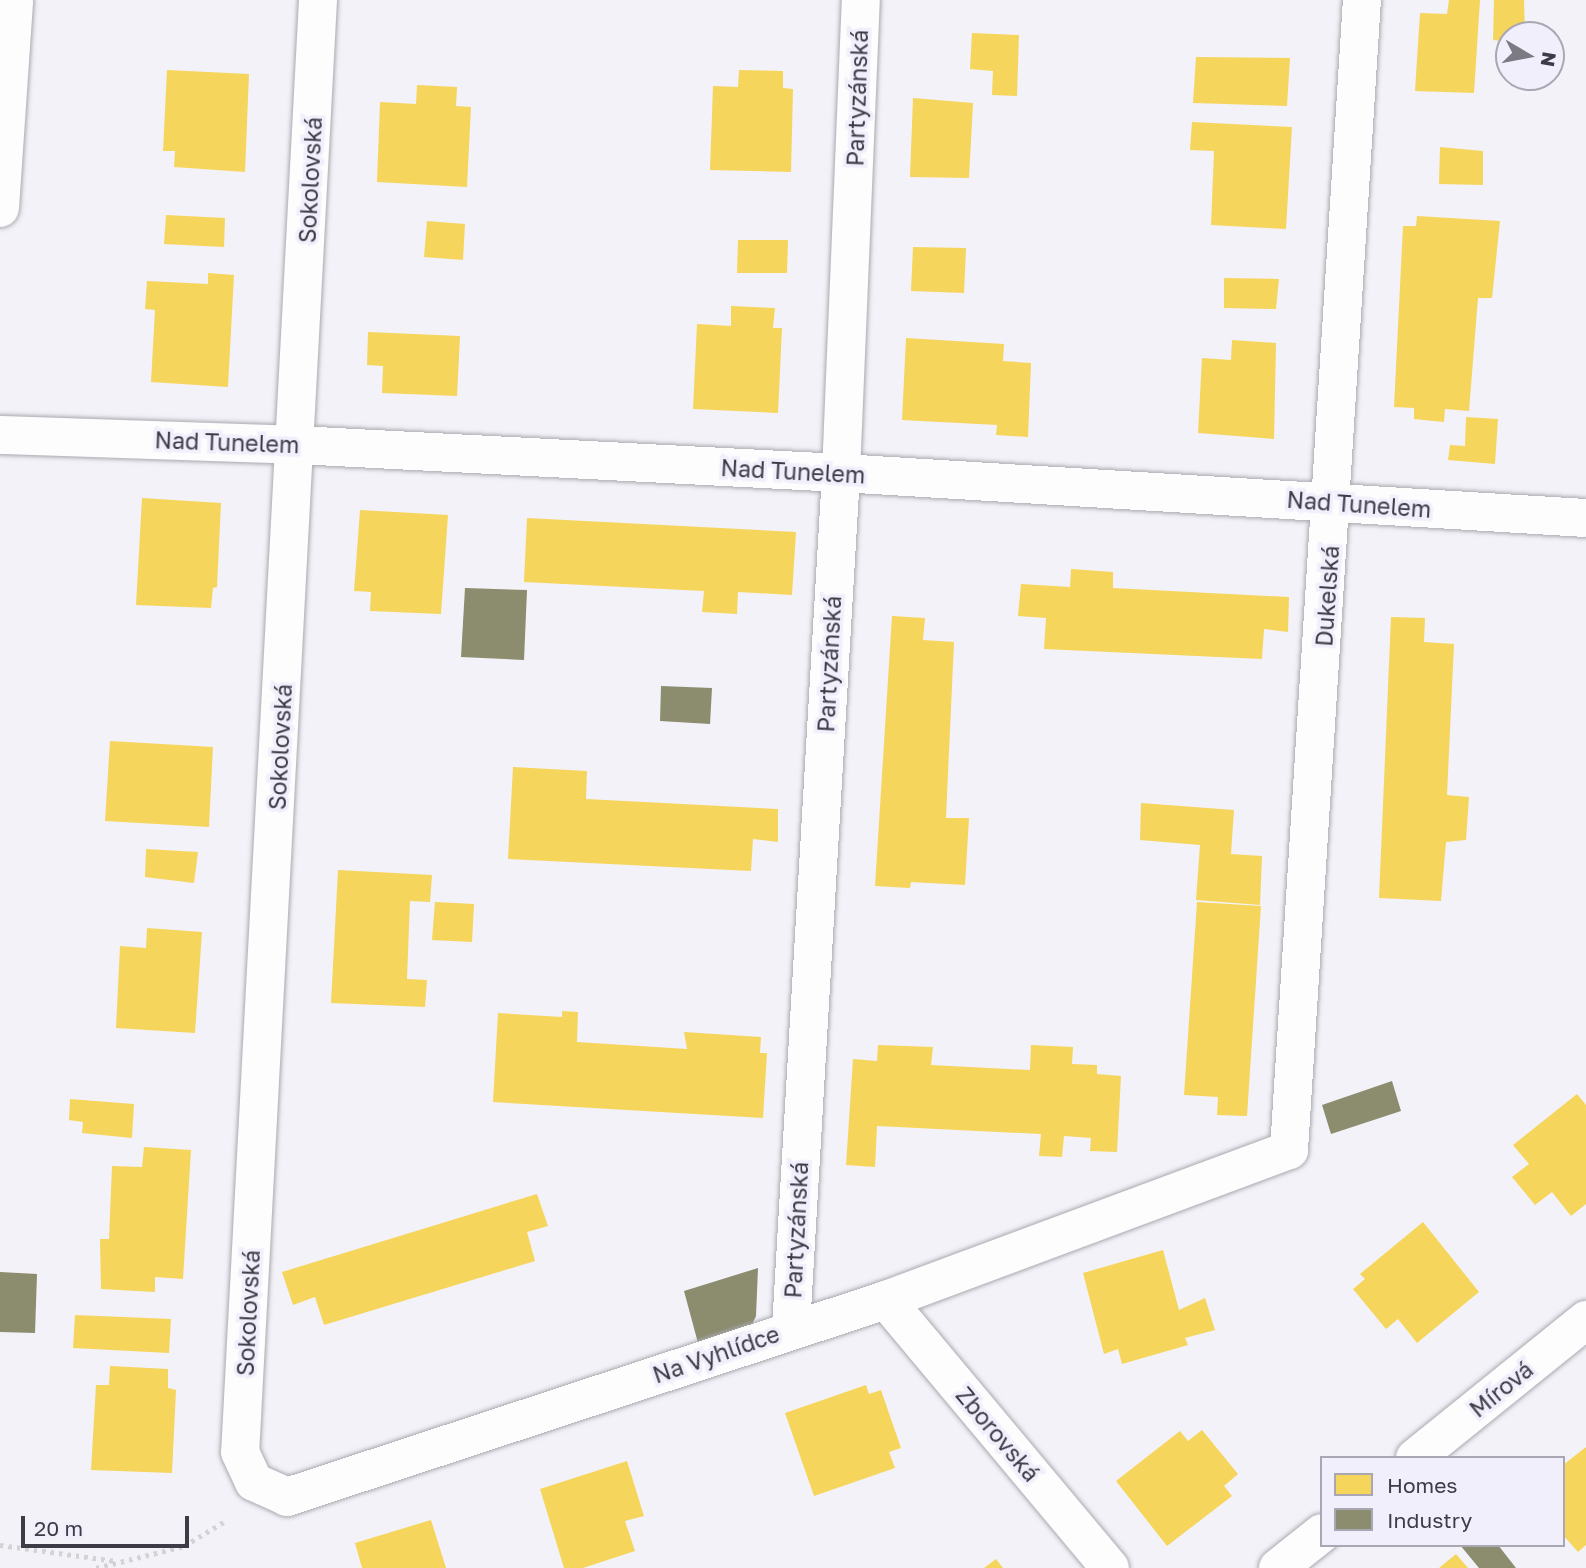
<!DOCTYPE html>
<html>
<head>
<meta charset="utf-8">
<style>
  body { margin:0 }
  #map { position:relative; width:1586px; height:1568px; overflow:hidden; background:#f2f2f8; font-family:"Golos Text",sans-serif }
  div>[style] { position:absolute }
  .homes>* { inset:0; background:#f6d55c }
  .industry>* { inset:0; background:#8c8c6e }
  .path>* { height:4.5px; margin-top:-2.25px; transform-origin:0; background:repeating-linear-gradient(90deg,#d3d3d6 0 3.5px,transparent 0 8.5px) }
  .roads { filter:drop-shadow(0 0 2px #a9a9b0) drop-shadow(0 0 2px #a9a9b0) }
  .street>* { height:38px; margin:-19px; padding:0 19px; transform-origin:19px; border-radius:19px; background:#fdfdfe }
  .secondary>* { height:38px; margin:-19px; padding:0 19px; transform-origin:19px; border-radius:19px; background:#fdfdfe }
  span { translate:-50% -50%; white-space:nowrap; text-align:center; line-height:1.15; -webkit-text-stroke:7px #f0effb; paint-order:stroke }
  .street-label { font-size:23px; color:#3c3b46 }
  .legend { position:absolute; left:1320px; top:1456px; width:245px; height:91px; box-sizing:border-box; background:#f0effb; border:2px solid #a8a7b3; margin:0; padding:9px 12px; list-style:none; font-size:21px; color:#3c3b46 }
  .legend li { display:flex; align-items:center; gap:14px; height:35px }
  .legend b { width:35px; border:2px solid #a8a7b3 }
  .north { position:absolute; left:1495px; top:21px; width:70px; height:70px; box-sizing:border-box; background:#f0effb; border:2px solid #a8a7b3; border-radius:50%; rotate:100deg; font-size:19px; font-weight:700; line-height:28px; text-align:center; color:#3c3b46 }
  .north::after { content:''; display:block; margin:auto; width:24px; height:32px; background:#7c7b84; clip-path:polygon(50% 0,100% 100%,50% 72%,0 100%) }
  .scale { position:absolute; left:21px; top:1516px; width:168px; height:32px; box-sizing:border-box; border:4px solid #3c3b46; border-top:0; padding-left:9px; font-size:21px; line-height:24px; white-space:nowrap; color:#3c3b46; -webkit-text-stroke:5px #f0effb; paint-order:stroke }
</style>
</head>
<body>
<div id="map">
  <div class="homes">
    <i style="clip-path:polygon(1449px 0,1480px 0,1474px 93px,1415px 91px,1420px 13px,1447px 14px)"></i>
    <i style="clip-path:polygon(1494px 0,1524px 0,1525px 35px,1509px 35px,1509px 42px,1493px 40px)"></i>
    <i style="clip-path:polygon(972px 33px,1019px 35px,1017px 96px,992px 95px,993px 71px,970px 69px)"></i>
    <i style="clip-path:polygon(1196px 57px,1290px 58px,1287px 106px,1193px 103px)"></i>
    <i style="clip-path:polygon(167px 70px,249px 74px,245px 172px,174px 167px,175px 151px,163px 151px)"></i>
    <i style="clip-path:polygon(739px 70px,783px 71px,783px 88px,793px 89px,791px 172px,710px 170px,713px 86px,738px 87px)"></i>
    <i style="clip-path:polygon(417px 85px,457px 87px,456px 106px,471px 107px,467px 187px,377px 182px,380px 102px,416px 104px)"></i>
    <i style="clip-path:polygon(913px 98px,973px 103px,969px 178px,910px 177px)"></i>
    <i style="clip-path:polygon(1192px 122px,1292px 127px,1286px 229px,1211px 225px,1214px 151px,1190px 150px)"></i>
    <i style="clip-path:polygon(1440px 147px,1483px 151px,1483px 185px,1439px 184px)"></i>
    <i style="clip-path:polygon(166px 215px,225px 218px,224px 247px,164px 244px)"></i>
    <i style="clip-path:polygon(1417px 216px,1500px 221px,1492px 298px,1478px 298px,1469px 411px,1445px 409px,1444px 422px,1414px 419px,1414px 408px,1394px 407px,1403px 226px,1416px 226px)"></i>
    <i style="clip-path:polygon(427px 221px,465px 224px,463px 260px,424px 257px)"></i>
    <i style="clip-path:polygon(738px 240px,788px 240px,787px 273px,737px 273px)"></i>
    <i style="clip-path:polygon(913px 247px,966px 248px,964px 293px,911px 291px)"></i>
    <i style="clip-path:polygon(208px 273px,234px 275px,228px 387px,151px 382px,155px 310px,145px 309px,147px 281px,208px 284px)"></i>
    <i style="clip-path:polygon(1224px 278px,1279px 279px,1276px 309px,1224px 308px)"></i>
    <i style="clip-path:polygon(731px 306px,775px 308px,773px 328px,782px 328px,778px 413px,693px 409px,697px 324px,731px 326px)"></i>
    <i style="clip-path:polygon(368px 332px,460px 336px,457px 396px,382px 393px,383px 366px,367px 365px)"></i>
    <i style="clip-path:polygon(906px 338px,1004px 344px,1003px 361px,1031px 363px,1028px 437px,996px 435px,997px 425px,902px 420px)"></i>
    <i style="clip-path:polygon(1232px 340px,1276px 343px,1274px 439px,1198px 433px,1202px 358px,1231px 360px)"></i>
    <i style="clip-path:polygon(1466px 417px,1498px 419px,1495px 464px,1448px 460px,1450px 445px,1465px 446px)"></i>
    <i style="clip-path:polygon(142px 498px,221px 503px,217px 587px,213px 588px,211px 608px,136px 605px)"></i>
    <i style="clip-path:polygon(360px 510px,448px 515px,441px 614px,370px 611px,371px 592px,354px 591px)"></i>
    <i style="clip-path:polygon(527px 518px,796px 532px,792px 595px,738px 592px,737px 614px,702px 612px,704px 591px,524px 582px)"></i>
    <i style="clip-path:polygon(1071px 569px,1113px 572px,1113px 588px,1289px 597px,1288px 632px,1264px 629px,1262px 659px,1044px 649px,1046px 618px,1018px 616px,1021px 584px,1070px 587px)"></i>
    <i style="clip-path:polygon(892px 616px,925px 618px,923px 640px,954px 642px,946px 818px,969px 818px,965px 885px,911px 882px,910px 888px,875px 886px)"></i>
    <i style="clip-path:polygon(1391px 617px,1425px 618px,1424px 642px,1454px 644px,1447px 795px,1469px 797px,1466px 840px,1446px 842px,1441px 901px,1379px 898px)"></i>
    <i style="clip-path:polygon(110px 741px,213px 747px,209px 827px,105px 821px)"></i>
    <i style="clip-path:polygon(513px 767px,587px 771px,586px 799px,778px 809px,778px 842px,753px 839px,751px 871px,508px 859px)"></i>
    <i style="clip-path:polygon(1141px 803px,1234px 810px,1231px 854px,1262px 856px,1260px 905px,1196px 900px,1200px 845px,1140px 840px)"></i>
    <i style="clip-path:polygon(146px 849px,198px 852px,194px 883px,145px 877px)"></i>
    <i style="clip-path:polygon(338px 870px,432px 875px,430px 902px,410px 901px,407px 979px,427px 980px,425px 1007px,331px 1003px)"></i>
    <i style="clip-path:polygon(435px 902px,474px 904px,472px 942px,432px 940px)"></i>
    <i style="clip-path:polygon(1197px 902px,1261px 906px,1247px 1116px,1217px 1115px,1218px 1097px,1184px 1095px)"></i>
    <i style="clip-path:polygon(147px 928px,202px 932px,195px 1033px,116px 1028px,120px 946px,146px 948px)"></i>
    <i style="clip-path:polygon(562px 1011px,578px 1012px,577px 1042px,687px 1049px,684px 1032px,761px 1037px,760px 1053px,767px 1053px,763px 1118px,493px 1102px,498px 1013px,562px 1017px)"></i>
    <i style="clip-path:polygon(878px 1045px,933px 1047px,931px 1065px,1030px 1070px,1031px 1045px,1073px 1047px,1072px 1064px,1097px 1065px,1097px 1074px,1121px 1076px,1117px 1152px,1090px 1151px,1091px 1138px,1064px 1136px,1062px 1157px,1039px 1156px,1041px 1134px,877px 1126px,875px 1167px,846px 1165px,853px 1059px,877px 1061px)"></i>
    <i style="clip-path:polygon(1577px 1094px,1586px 1105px,1586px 1204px,1571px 1216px,1552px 1192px,1535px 1205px,1512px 1177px,1529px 1164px,1513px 1145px)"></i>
    <i style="clip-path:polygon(70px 1099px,134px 1104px,132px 1138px,82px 1133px,83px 1122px,69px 1120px)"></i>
    <i style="clip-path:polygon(144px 1147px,191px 1150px,183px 1279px,155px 1277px,155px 1292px,101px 1289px,100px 1239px,109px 1239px,112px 1166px,142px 1167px)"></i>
    <i style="clip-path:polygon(537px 1194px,548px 1226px,527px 1232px,535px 1261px,324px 1325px,315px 1297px,293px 1305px,282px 1272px)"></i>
    <i style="clip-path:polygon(1423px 1222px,1479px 1292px,1417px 1343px,1398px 1319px,1386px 1329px,1353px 1289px,1365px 1279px,1360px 1274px)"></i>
    <i style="clip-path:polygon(1163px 1250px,1179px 1310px,1205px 1298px,1215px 1330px,1185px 1338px,1188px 1345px,1122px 1364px,1118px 1349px,1104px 1354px,1083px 1273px)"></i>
    <i style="clip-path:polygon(75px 1315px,171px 1319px,169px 1353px,73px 1348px)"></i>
    <i style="clip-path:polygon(110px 1366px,168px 1369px,168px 1388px,176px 1390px,172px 1473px,91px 1470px,96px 1385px,109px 1385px)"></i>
    <i style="clip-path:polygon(866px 1385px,869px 1394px,881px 1390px,901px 1448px,889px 1452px,895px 1468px,814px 1496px,785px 1413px)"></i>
    <i style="clip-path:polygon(1202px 1430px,1238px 1474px,1224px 1486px,1232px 1496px,1167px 1546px,1116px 1481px,1180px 1431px,1188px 1441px)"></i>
    <i style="clip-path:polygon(1586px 1447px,1586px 1545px,1578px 1552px,1563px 1535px,1563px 1465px)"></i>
    <i style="clip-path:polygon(627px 1461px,644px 1516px,625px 1521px,635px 1551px,583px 1568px,564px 1568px,540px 1489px)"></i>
    <i style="clip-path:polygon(431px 1520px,446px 1568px,362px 1568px,355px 1543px)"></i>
    <i style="clip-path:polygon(1456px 1554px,1468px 1568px,1439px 1568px)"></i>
    <i style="clip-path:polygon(996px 1559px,1003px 1568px,984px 1568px)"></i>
  </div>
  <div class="industry">
    <i style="clip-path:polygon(465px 588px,527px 590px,524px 660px,461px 657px)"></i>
    <i style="clip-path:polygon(661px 686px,712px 688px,710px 724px,660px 721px)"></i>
    <i style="clip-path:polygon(1392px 1081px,1401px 1111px,1331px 1134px,1322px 1105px)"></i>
    <i style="clip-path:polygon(758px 1268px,756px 1316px,751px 1327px,698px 1343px,684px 1291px)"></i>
    <i style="clip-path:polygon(0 1272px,37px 1274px,35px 1333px,0 1332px)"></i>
    <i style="clip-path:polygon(1460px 1545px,1498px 1545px,1516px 1568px,1479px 1568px)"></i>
  </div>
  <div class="path">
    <i style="left:0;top:1545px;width:117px;rotate:7.9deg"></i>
    <i style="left:96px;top:1568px;width:91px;rotate:-14deg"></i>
    <i style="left:184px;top:1546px;width:50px;rotate:-31.2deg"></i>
  </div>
  <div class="roads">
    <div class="street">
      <i style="left:318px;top:0;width:1454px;rotate:93.07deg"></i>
      <i style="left:240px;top:1452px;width:33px;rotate:65deg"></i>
      <i style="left:254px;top:1482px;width:36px;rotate:24deg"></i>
      <i style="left:287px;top:1497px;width:631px;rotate:-18.21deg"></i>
      <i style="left:886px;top:1300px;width:430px;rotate:-20.4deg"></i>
      <i style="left:1289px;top:1150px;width:1152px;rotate:-86.37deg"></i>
      <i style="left:0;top:208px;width:208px;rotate:-86.1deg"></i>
      <i style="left:0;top:435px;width:297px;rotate:1.9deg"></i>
      <i style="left:297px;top:445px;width:545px;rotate:2.95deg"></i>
      <i style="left:841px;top:473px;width:746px;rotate:3.46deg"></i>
      <i style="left:886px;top:1300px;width:349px;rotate:50.1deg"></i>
      <i style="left:791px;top:1328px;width:856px;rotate:-86.65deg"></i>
      <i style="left:841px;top:473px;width:473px;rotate:-87.6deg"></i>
    </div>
    <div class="secondary">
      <i style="left:1415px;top:1458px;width:220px;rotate:-38.9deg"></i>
      <i style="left:1278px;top:1568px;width:56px;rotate:-38.5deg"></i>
    </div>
  </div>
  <div class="street-label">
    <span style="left:857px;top:98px;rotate:-88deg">Partyzánská</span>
    <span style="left:310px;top:180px;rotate:-87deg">Sokolovská</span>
    <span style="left:227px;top:442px;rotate:2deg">Nad Tunelem</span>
    <span style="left:793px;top:471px;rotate:3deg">Nad Tunelem</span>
    <span style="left:1359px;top:504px;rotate:4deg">Nad Tunelem</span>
    <span style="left:1327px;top:596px;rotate:-86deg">Dukelská</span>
    <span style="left:829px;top:664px;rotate:-87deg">Partyzánská</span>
    <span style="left:280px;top:747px;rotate:-87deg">Sokolovská</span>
    <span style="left:796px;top:1230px;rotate:-87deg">Partyzánská</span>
    <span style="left:248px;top:1313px;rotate:-87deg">Sokolovská</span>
    <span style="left:716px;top:1354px;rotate:-19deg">Na Vyhlídce</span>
    <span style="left:1501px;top:1389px;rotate:-39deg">Mírová</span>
    <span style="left:998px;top:1434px;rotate:50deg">Zborovská</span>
  </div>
  <ul class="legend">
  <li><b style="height:19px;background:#f6d55c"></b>Homes</li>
  <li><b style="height:19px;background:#8c8c6e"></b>Industry</li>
  </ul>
  <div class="north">N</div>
  <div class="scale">20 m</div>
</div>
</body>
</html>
